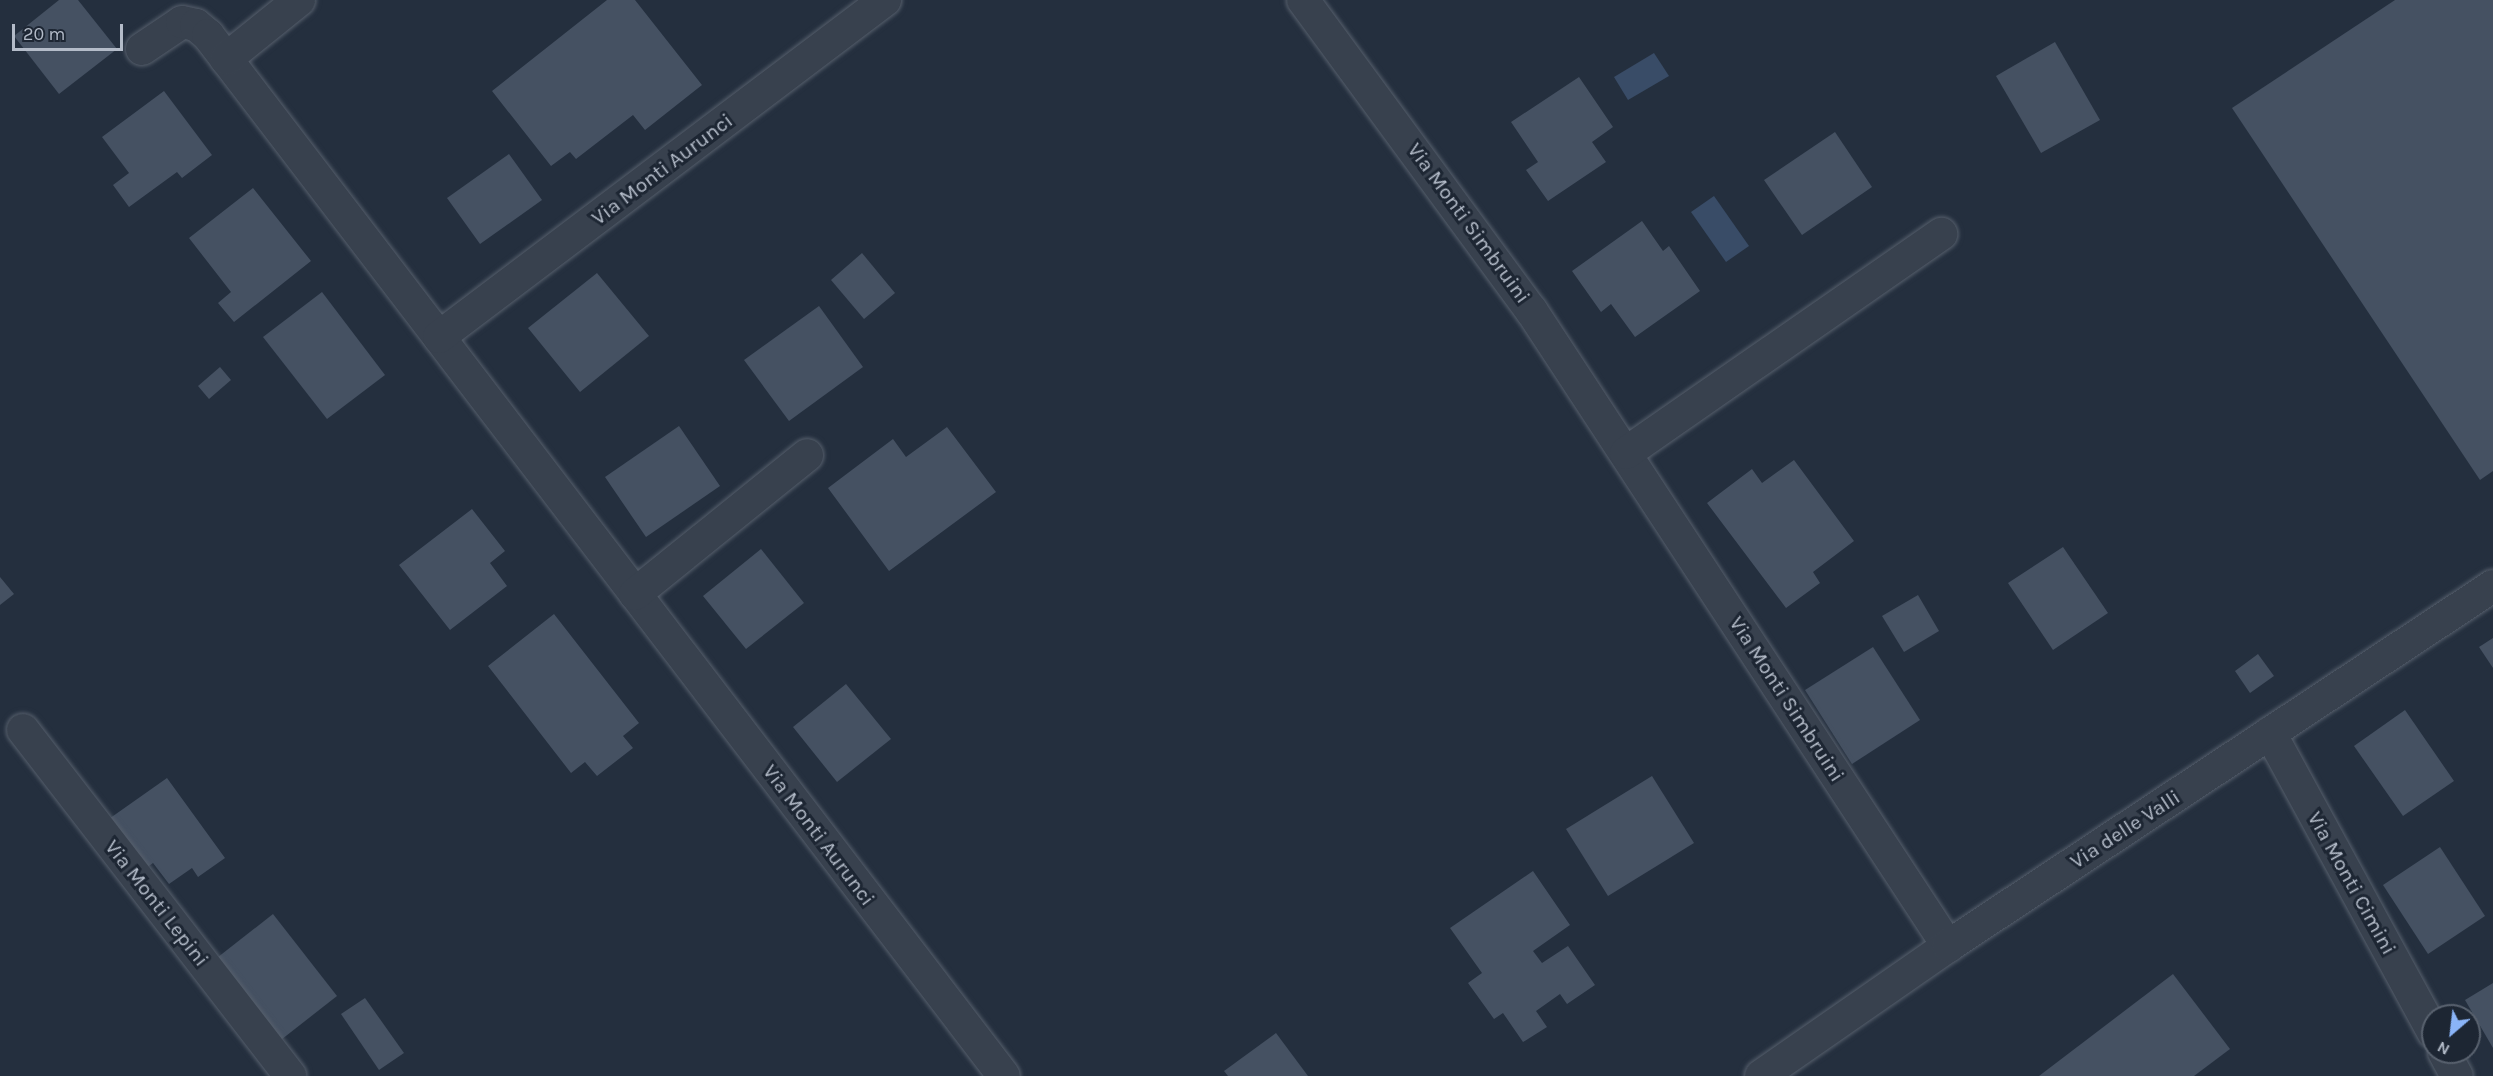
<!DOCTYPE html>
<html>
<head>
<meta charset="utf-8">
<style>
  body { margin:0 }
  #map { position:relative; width:2493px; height:1076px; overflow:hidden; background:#242f3e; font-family:Karla,sans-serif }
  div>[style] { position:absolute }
  .water>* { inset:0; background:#394c67 }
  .building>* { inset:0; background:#455162 }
  .roads { filter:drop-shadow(0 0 2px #565f6c) drop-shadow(0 0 2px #565f6c) }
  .minor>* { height:32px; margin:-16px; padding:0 16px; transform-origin:16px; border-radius:16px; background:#38414e }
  span { translate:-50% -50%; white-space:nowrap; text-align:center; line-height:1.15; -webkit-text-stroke:6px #1d2633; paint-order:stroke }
  .street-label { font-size:21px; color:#b4bcc9 }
  .north { position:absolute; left:2421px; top:1004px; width:60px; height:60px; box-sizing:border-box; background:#1d2633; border:2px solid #59626f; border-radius:50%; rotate:208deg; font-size:16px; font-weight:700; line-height:24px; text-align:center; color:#b4bcc9 }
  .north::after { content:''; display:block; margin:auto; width:21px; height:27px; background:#8ab4f8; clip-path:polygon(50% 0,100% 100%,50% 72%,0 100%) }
  .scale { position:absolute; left:12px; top:24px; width:111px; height:27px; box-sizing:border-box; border:3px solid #b4bcc9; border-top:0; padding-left:8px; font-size:18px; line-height:21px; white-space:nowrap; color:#b4bcc9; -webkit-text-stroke:4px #1d2633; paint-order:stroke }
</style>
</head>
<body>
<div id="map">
  <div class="water">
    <i style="clip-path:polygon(1654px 53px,1669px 76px,1628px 100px,1614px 77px)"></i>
    <i style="clip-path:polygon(1714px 196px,1749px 246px,1726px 262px,1691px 212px)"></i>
  </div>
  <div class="building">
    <i style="clip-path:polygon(59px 0,78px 0,117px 49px,59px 94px,14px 36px)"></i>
    <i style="clip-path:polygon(607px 0,635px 0,702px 85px,645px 130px,633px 115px,576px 159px,570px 152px,551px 166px,492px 91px)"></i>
    <i style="clip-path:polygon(2395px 0,2493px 0,2493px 471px,2480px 480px,2232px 108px)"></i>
    <i style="clip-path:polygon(2055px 42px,2100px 120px,2041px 153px,1996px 76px)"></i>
    <i style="clip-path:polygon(1579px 77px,1613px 127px,1592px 142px,1606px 162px,1548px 201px,1526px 170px,1538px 162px,1511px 122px)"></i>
    <i style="clip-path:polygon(164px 91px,212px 155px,182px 178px,177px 172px,129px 207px,113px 185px,129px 173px,102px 137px)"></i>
    <i style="clip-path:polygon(1835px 132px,1872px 187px,1802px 235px,1764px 180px)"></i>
    <i style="clip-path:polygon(509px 154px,542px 200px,480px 244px,447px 198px)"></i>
    <i style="clip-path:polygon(253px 188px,311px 261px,234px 322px,218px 303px,231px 292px,189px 238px)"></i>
    <i style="clip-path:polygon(1642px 221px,1663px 251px,1669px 246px,1700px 291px,1635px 337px,1611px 304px,1601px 312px,1572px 271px)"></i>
    <i style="clip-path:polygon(862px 253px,895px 293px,864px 319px,831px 280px)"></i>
    <i style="clip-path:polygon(597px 273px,649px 336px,580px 392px,528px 328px)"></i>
    <i style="clip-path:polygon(322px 292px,385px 375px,327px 419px,263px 337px)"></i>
    <i style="clip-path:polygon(819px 306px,863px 367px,789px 421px,744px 360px)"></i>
    <i style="clip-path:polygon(220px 367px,231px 380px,209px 399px,198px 386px)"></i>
    <i style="clip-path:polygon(679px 426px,720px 486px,646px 537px,605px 477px)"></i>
    <i style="clip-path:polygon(947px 427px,996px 492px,889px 571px,828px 488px,893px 439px,906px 457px)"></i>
    <i style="clip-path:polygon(1794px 460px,1854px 541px,1813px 572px,1820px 583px,1786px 608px,1707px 503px,1752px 469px,1762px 483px)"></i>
    <i style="clip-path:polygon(472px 509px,505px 551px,490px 563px,507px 586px,450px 630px,399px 565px)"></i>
    <i style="clip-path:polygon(2063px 547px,2108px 613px,2053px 650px,2008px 583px)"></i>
    <i style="clip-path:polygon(761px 549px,804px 603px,746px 649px,703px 596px)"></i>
    <i style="clip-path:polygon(0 577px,14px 594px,0 605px)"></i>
    <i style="clip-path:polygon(1918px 595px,1939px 631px,1904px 652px,1882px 616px)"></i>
    <i style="clip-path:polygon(554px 614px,639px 723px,623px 736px,633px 748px,597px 776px,585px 762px,571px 773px,488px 666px)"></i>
    <i style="clip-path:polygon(2493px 638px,2493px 668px,2479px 647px)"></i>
    <i style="clip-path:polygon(1873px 647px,1920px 720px,1852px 764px,1805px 690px)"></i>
    <i style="clip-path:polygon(2258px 654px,2274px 676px,2250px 693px,2235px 671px)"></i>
    <i style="clip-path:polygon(846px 684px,891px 739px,837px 782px,793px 727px)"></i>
    <i style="clip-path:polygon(2405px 710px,2454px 781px,2403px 816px,2354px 746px)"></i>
    <i style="clip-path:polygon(1652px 776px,1694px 843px,1608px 896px,1566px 829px)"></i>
    <i style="clip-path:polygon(167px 778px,225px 858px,198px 877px,192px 868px,169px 884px,153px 863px,142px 871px,106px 821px)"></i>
    <i style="clip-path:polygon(2440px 847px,2485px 916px,2428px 954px,2383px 885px)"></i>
    <i style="clip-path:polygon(1533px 871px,1570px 925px,1533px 951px,1542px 963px,1568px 946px,1595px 985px,1567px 1004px,1560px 994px,1536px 1011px,1547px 1027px,1523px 1042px,1503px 1013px,1494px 1019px,1468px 983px,1482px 973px,1450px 928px)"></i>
    <i style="clip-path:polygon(273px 914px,337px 996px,277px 1043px,213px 961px)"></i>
    <i style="clip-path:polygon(2173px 974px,2230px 1049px,2194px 1076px,2039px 1076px)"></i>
    <i style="clip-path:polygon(2493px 983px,2493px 1048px,2465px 1000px)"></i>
    <i style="clip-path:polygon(365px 998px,404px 1053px,379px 1070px,341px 1014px)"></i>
    <i style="clip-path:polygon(1276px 1033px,1308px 1076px,1228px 1076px,1224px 1071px)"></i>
  </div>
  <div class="roads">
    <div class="minor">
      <i style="left:1303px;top:0;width:385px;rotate:53.7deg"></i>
      <i style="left:1531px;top:310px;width:761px;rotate:56.75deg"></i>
      <i style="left:142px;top:49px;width:48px;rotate:-34deg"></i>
      <i style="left:182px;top:22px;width:14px;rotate:12deg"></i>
      <i style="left:196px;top:25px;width:16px;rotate:40deg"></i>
      <i style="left:208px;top:35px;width:1310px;rotate:52.6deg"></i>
      <i style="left:226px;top:59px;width:94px;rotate:-38.9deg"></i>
      <i style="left:439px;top:337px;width:559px;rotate:-37.07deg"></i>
      <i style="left:1626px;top:453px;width:384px;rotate:-34.8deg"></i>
      <i style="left:635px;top:594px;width:221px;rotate:-38.9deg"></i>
      <i style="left:23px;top:730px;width:437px;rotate:52.3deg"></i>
      <i style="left:2270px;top:733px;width:341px;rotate:61.4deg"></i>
      <i style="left:2444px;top:1052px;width:27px;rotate:62deg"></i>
      <i style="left:1761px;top:1076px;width:228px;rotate:-34.8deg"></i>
      <i style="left:1948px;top:946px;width:653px;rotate:-33.45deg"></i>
    </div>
  </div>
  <div class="street-label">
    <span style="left:662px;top:169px;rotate:-37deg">Via Monti Aurunci</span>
    <span style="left:1469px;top:223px;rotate:54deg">Via Monti Simbruini</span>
    <span style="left:1787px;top:699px;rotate:57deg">Via Monti Simbruini</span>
    <span style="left:2125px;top:829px;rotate:-33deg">Via delle Valli</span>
    <span style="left:819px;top:835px;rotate:53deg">Via Monti Aurunci</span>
    <span style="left:2352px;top:883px;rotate:61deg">Via Monti Cimini</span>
    <span style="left:157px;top:903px;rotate:52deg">Via Monti Lepini</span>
  </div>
  <div class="north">N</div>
  <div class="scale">20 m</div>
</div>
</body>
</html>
